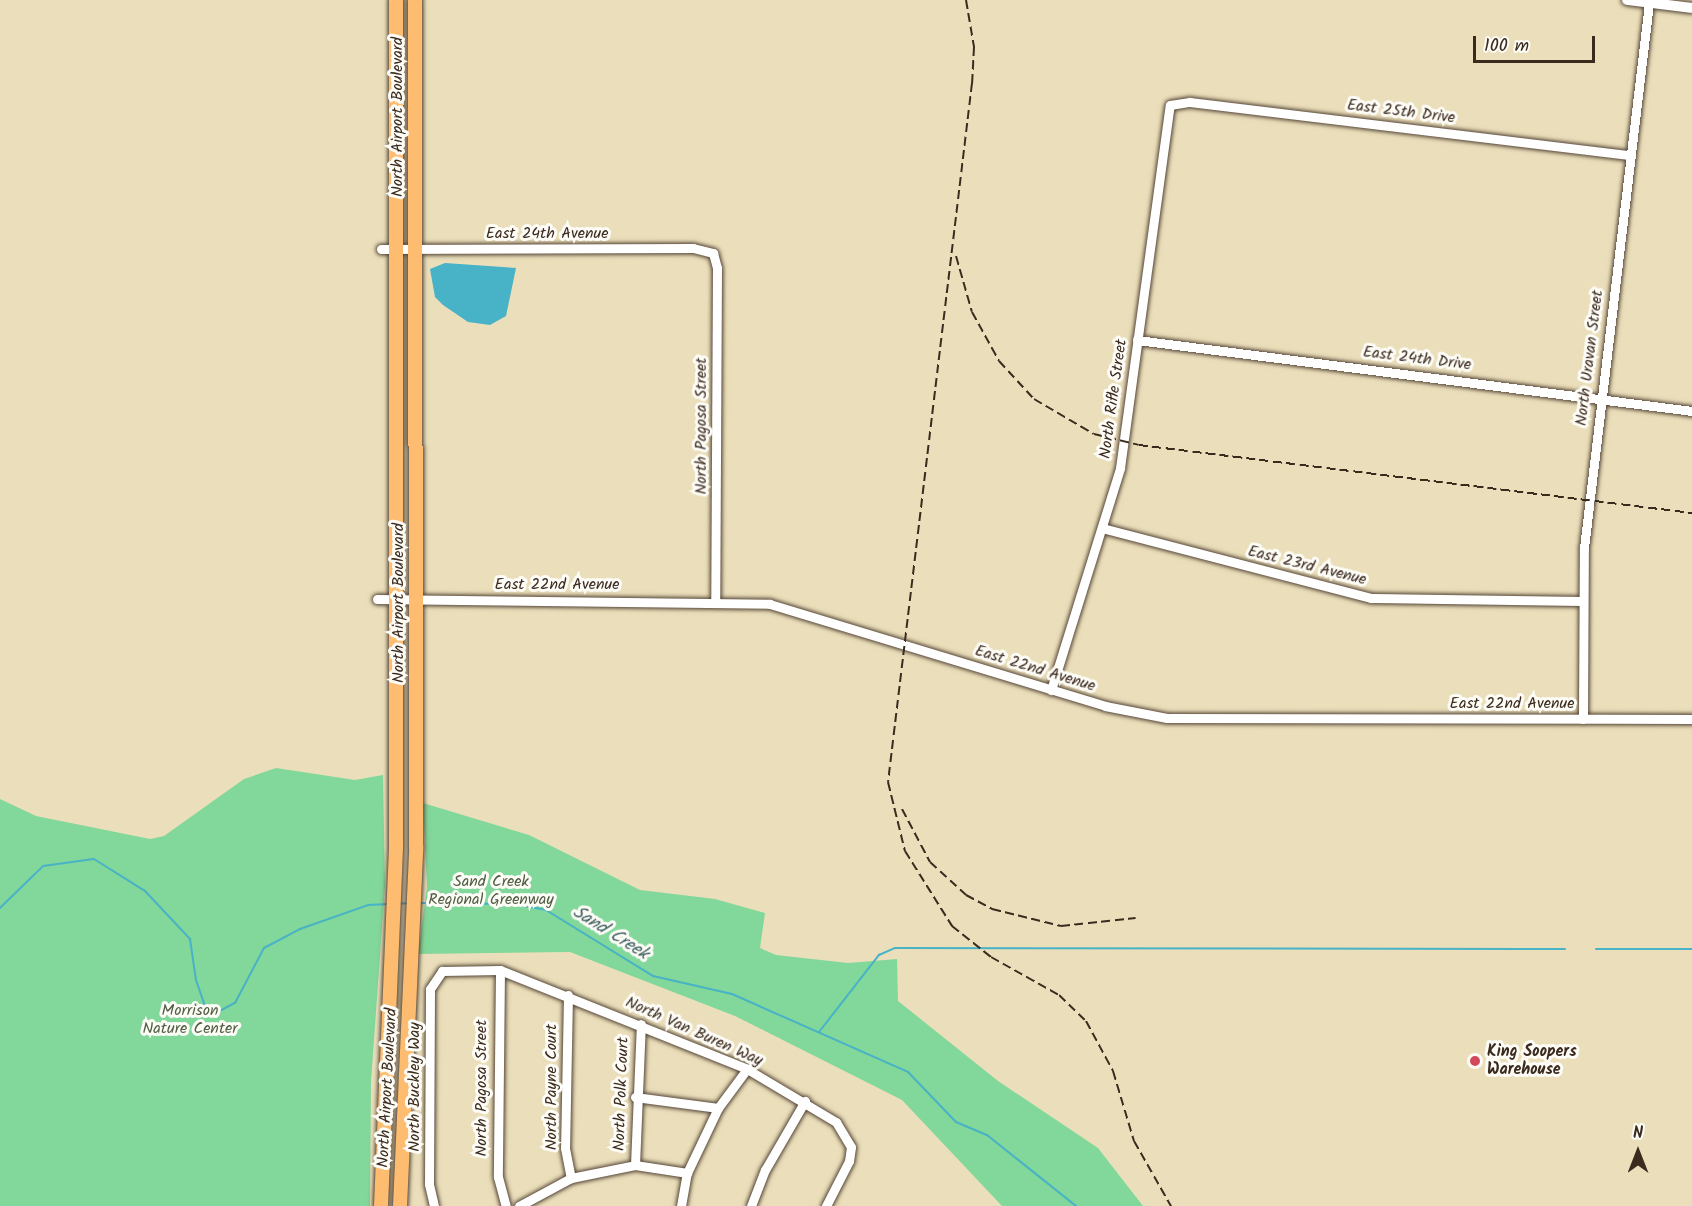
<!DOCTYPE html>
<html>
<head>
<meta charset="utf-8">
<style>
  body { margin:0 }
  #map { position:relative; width:1692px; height:1206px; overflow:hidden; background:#ebdfbb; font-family:Kalam,sans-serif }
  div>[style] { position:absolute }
  .green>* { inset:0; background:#82d79a }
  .water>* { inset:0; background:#48b2c6 }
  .stream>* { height:2px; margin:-1px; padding:0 1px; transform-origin:1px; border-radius:1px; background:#48b2c6 }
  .roads { filter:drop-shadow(0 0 2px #554536) drop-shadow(0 0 2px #554536) }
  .minor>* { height:9px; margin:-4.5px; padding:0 4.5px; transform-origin:4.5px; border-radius:4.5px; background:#fff }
  .tertiary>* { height:10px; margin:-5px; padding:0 5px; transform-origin:5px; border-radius:5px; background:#fff }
  .primary>* { height:14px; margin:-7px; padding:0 7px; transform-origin:7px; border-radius:7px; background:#febc70 }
  .rail>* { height:2px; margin-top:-1px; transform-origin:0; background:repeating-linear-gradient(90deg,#3b2a1e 0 9px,transparent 0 13.5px) }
  .dots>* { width:16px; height:16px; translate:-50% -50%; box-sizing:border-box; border:3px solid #fdfcf7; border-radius:50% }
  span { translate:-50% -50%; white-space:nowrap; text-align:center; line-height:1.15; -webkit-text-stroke:6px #fdfcf7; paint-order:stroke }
  .street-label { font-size:16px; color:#3b2a1e }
  .park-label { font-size:16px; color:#505e43 }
  .poi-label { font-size:16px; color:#3b2a1e; font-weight:700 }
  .left { translate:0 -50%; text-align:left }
  .water-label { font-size:18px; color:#406061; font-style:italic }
  .north { position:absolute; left:1608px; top:1122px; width:60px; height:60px; -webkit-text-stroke:4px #fdfcf7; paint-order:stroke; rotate:0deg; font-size:16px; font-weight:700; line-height:24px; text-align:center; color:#3b2a1e }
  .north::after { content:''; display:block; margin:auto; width:21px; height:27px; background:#3b2a1e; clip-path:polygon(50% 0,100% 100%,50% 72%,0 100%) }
  .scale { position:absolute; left:1473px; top:36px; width:122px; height:27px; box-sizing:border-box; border:3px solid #3b2a1e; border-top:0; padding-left:8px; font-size:18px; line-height:21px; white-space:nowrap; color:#3b2a1e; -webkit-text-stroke:4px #fdfcf7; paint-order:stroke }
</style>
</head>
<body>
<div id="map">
  <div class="green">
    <i style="clip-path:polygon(276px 768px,355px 780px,383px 775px,385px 885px,371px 1082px,370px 1206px,0 1206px,0 799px,36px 816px,150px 839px,164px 836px,244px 779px)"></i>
    <i style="clip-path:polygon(423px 803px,529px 835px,640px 890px,715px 899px,765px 913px,760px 948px,776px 955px,848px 963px,897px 959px,898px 1001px,998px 1081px,1098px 1148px,1143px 1206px,1002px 1206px,902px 1100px,735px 1016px,570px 952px,418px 954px,427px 887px)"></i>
  </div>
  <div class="water">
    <i style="clip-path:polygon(445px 263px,516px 268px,506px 316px,490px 325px,468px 322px,443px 305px,435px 297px,430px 269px)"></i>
  </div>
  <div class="stream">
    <i style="left:418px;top:903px;width:95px;rotate:0.6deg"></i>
    <i style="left:513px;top:904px;width:34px;rotate:10deg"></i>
    <i style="left:546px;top:910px;width:126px;rotate:31.7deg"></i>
    <i style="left:653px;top:976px;width:81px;rotate:12.8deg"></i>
    <i style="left:732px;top:994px;width:193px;rotate:23.9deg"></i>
    <i style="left:908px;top:1072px;width:69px;rotate:46.2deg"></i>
    <i style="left:956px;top:1122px;width:34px;rotate:23deg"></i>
    <i style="left:987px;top:1135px;width:114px;rotate:38.6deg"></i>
    <i style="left:397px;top:904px;width:13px;rotate:-4deg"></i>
    <i style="left:0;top:908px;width:60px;rotate:-44.3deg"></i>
    <i style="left:43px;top:866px;width:51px;rotate:-7.8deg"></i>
    <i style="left:94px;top:859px;width:60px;rotate:32.1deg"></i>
    <i style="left:145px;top:891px;width:66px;rotate:46.8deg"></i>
    <i style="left:190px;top:939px;width:41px;rotate:81.7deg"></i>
    <i style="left:196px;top:980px;width:34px;rotate:71deg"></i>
    <i style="left:207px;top:1012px;width:7px;rotate:16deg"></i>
    <i style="left:214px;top:1014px;width:24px;rotate:-28deg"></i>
    <i style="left:235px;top:1003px;width:62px;rotate:-62.2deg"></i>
    <i style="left:264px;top:948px;width:41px;rotate:-27.8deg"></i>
    <i style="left:300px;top:929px;width:72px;rotate:-19.4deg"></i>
    <i style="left:368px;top:905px;width:21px;rotate:-3deg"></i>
    <i style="left:1596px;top:949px;width:96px"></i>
    <i style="left:819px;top:1032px;width:98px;rotate:-52.1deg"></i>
    <i style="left:879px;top:955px;width:17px;rotate:-24deg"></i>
    <i style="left:895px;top:948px;width:670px;rotate:0.09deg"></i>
  </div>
  <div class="roads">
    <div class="minor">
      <i style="left:381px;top:249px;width:312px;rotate:-0.2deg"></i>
      <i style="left:693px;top:248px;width:21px;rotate:14deg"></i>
      <i style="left:713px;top:253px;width:16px;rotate:75deg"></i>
      <i style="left:717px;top:268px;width:332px;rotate:90.3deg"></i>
      <i style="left:1137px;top:340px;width:560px;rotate:7.29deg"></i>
      <i style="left:1102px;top:528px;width:278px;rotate:14.6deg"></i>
      <i style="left:1371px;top:598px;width:211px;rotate:0.8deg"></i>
      <i style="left:377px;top:599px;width:393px;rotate:0.7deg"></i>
      <i style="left:770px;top:604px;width:350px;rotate:16.9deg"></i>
      <i style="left:1105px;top:706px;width:63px;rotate:11deg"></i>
      <i style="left:1167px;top:718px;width:525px;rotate:0.11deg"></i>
      <i style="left:1051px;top:690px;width:232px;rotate:-72.7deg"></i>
      <i style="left:1120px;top:468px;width:366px;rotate:-82.2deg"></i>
      <i style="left:1170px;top:105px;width:20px;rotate:-9deg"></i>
      <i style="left:1190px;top:102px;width:442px;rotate:6.9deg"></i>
      <i style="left:1583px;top:719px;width:171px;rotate:-89.7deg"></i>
      <i style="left:1584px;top:548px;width:549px;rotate:-83.2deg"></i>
      <i style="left:500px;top:970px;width:207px;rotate:90.6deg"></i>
      <i style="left:498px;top:1177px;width:30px;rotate:75deg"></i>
      <i style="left:568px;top:995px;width:153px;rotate:91.1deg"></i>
      <i style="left:565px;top:1148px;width:31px;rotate:79deg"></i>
      <i style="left:635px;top:1097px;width:84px;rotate:7.5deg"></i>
      <i style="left:635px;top:1165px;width:141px;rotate:-87.6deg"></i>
      <i style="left:434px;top:1206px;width:23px;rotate:-103deg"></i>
      <i style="left:429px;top:1184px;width:195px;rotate:-89.7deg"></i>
      <i style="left:430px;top:989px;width:22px;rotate:-56deg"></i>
      <i style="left:442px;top:971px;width:58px;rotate:-1deg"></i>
      <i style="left:500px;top:970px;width:266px;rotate:21.8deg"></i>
      <i style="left:747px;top:1069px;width:104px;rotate:30.8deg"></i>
      <i style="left:836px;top:1122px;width:29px;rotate:59deg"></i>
      <i style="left:851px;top:1147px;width:14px;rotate:98deg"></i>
      <i style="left:849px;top:1161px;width:51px;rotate:117.1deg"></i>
      <i style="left:519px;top:1206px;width:59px;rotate:-28.3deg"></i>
      <i style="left:571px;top:1178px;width:65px;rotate:-11.5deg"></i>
      <i style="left:635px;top:1165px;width:53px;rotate:8.7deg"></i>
      <i style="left:681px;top:1206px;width:34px;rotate:-80deg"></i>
      <i style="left:687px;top:1173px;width:72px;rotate:-64.5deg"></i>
      <i style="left:718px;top:1108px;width:49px;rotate:-53.4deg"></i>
      <i style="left:751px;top:1206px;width:39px;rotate:-69deg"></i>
      <i style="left:765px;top:1170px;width:80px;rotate:-59.9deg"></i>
    </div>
    <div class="tertiary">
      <i style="left:1627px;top:0;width:65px;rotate:7deg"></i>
    </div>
    <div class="primary">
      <i style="left:381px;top:1206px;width:359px;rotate:-87.6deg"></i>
      <i style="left:396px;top:847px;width:847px;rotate:-90deg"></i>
      <i style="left:400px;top:1206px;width:359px;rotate:-87.4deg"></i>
      <i style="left:416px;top:847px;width:847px;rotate:-90.07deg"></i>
    </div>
  </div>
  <div class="rail">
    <i style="left:966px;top:0;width:48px;rotate:80.3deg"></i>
    <i style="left:974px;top:47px;width:36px;rotate:93deg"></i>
    <i style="left:972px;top:83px;width:704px;rotate:96.85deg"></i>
    <i style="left:888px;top:782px;width:71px;rotate:76.2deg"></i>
    <i style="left:905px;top:851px;width:89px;rotate:57.9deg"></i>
    <i style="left:952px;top:926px;width:50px;rotate:38.5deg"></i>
    <i style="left:991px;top:957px;width:78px;rotate:29.2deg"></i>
    <i style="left:1059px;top:995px;width:37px;rotate:44deg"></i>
    <i style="left:1086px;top:1021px;width:57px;rotate:61.6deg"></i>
    <i style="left:1113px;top:1071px;width:73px;rotate:73.3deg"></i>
    <i style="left:1134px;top:1141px;width:75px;rotate:60.4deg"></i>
    <i style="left:956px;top:256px;width:58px;rotate:74.1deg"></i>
    <i style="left:972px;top:312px;width:56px;rotate:61.1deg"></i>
    <i style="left:999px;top:361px;width:52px;rotate:47.4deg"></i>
    <i style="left:1034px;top:399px;width:69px;rotate:30.3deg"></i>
    <i style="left:1094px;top:434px;width:46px;rotate:13.7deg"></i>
    <i style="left:1139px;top:445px;width:557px;rotate:7.01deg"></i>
    <i style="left:902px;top:809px;width:60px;rotate:62.2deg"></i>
    <i style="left:930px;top:862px;width:49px;rotate:42.5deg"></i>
    <i style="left:966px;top:895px;width:30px;rotate:28deg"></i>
    <i style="left:992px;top:909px;width:71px;rotate:13.8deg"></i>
    <i style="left:1061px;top:926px;width:75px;rotate:-6.1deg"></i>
  </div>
  <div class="dots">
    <i style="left:1475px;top:1061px;background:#d1495b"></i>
  </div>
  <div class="street-label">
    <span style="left:1401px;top:112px;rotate:7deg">East 25th Drive</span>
    <span style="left:398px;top:117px;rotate:-90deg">North Airport Boulevard</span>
    <span style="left:547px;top:234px">East 24th Avenue</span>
    <span style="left:1590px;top:358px;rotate:-83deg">North Uravan Street</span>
    <span style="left:1417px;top:359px;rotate:7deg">East 24th Drive</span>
    <span style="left:1114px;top:399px;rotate:-82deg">North Rifle Street</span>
    <span style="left:702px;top:426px;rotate:-90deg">North Pagosa Street</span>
    <span style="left:1307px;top:566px;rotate:14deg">East 23rd Avenue</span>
    <span style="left:557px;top:585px">East 22nd Avenue</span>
    <span style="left:399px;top:603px;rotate:-90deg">North Airport Boulevard</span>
    <span style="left:1035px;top:669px;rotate:17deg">East 22nd Avenue</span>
    <span style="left:1512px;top:704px">East 22nd Avenue</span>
    <span style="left:694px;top:1032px;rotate:24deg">North Van Buren Way</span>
    <span style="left:415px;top:1087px;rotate:-90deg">North Buckley Way</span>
    <span style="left:552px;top:1087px;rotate:-90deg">North Payne Court</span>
    <span style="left:388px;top:1088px;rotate:-87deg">North Airport Boulevard</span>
    <span style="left:482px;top:1088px;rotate:-90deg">North Pagosa Street</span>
    <span style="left:622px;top:1094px;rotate:-88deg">North Polk Court</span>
  </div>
  <div class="park-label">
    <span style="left:491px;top:891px">Sand Creek<br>Regional Greenway</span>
    <span style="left:190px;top:1020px">Morrison<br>Nature Center</span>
  </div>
  <div class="poi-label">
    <span class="left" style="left:1487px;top:1061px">King Soopers<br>Warehouse</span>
  </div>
  <div class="water-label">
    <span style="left:610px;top:934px;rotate:32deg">Sand Creek</span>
  </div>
  <div class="north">N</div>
  <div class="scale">100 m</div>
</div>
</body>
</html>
